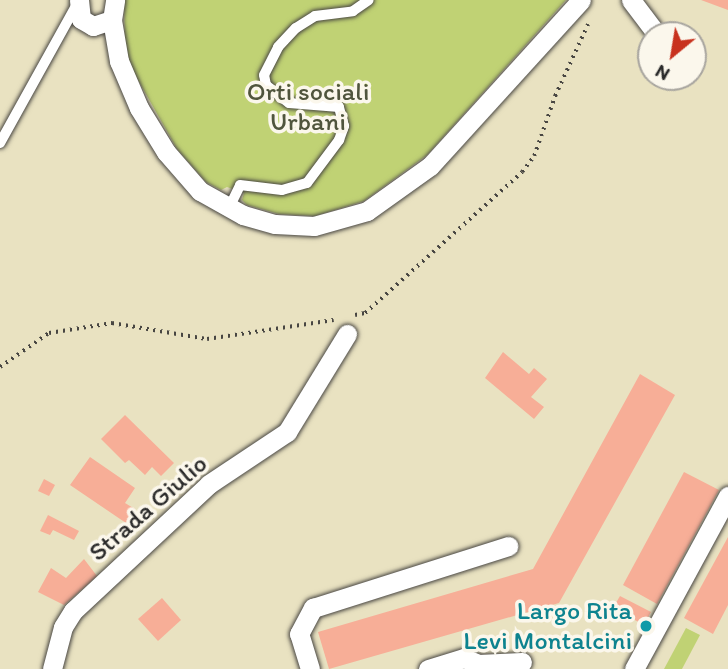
<!DOCTYPE html>
<html>
<head>
<meta charset="utf-8">
<style>
  body { margin:0 }
  #map { position:relative; width:728px; height:669px; overflow:hidden; background:#e9e2c1; font-family:Itim,sans-serif }
  div>[style] { position:absolute }
  .green>* { inset:0; background:#c0d274 }
  .building>* { inset:0; background:#f7ae97 }
  .path>* { height:3.5px; margin-top:-1.75px; transform-origin:0; background:repeating-linear-gradient(90deg,#484642 0 2px,transparent 0 7px) }
  .roads { filter:drop-shadow(0 0 2px #484642) drop-shadow(0 0 2px #484642) }
  .lane>* { height:10px; margin:-5px; padding:0 5px; transform-origin:5px; border-radius:5px; background:#fff }
  .street>* { height:19px; margin:-9.5px; padding:0 9.5px; transform-origin:9.5px; border-radius:9.5px; background:#fff }
  .dots>* { width:19px; height:19px; translate:-50% -50%; box-sizing:border-box; border:4px solid #fbf7ec; border-radius:50% }
  span { translate:-50% -50%; white-space:nowrap; text-align:center; line-height:1.15; -webkit-text-stroke:7px #fbf7ec; paint-order:stroke }
  .park-label { font-size:26px; color:#50553d }
  .street-label { font-size:26px; color:#2b2b2b }
  .culture-label { font-size:26px; color:#0d838f }
  .right { translate:-100% -50%; text-align:right }
  .north { position:absolute; left:637px; top:21px; width:70px; height:70px; box-sizing:border-box; background:#fbf7ec; border:2px solid #a8a59f; border-radius:50%; rotate:210deg; font-size:19px; font-weight:700; line-height:28px; text-align:center; color:#2b2b2b }
  .north::after { content:''; display:block; margin:auto; width:24px; height:32px; background:#c8321e; clip-path:polygon(50% 0,100% 100%,50% 72%,0 100%) }
</style>
</head>
<body>
<div id="map">
  <div class="green">
    <i style="clip-path:polygon(124px 0,566px 0,427px 155px,364px 201px,315px 216px,279px 214px,247px 205px,242px 200px,244px 193px,227px 187px,221px 190px,206px 182px,177px 149px,134px 73px,125px 51px)"></i>
    <i style="clip-path:polygon(686px 628px,700px 635px,682px 669px,664px 669px)"></i>
  </div>
  <div class="building">
    <i style="clip-path:polygon(701px 0,728px 0,728px 10px)"></i>
    <i style="clip-path:polygon(503px 352px,529px 374px,534px 368px,547px 379px,531px 397px,544px 407px,534px 419px,485px 378px)"></i>
    <i style="clip-path:polygon(640px 374px,675px 395px,559px 603px,329px 669px,318px 632px,533px 569px)"></i>
    <i style="clip-path:polygon(125px 415px,174px 463px,161px 476px,152px 467px,145px 475px,129px 460px,125px 463px,101px 439px)"></i>
    <i style="clip-path:polygon(90px 457px,135px 488px,125px 503px,135px 509px,126px 523px,70px 485px)"></i>
    <i style="clip-path:polygon(684px 472px,719px 490px,657px 604px,623px 585px)"></i>
    <i style="clip-path:polygon(44px 479px,55px 485px,49px 496px,38px 491px)"></i>
    <i style="clip-path:polygon(48px 515px,79px 531px,74px 540px,53px 530px,50px 535px,40px 531px)"></i>
    <i style="clip-path:polygon(728px 537px,728px 605px,713px 634px,684px 618px)"></i>
    <i style="clip-path:polygon(84px 559px,97px 576px,64px 605px,38px 592px,51px 568px,66px 578px)"></i>
    <i style="clip-path:polygon(620px 596px,651px 612px,644px 625px,613px 608px)"></i>
    <i style="clip-path:polygon(162px 598px,181px 620px,158px 641px,138px 619px)"></i>
  </div>
  <div class="path">
    <i style="left:355px;top:315px;width:10px;rotate:-11deg"></i>
    <i style="left:365px;top:313px;width:211px;rotate:-41.9deg"></i>
    <i style="left:522px;top:172px;width:20px;rotate:-53deg"></i>
    <i style="left:534px;top:156px;width:64px;rotate:-70.7deg"></i>
    <i style="left:555px;top:96px;width:79px;rotate:-65.4deg"></i>
    <i style="left:0;top:367px;width:60px;rotate:-34.8deg"></i>
    <i style="left:49px;top:333px;width:64px;rotate:-9deg"></i>
    <i style="left:112px;top:323px;width:96px;rotate:9.6deg"></i>
    <i style="left:207px;top:339px;width:128px;rotate:-8.5deg"></i>
  </div>
  <div class="roads">
    <div class="lane">
      <i style="left:0;top:143px;width:157px;rotate:-61deg"></i>
      <i style="left:229px;top:208px;width:25px;rotate:-64deg"></i>
      <i style="left:240px;top:185px;width:42px;rotate:6.8deg"></i>
      <i style="left:282px;top:190px;width:26px;rotate:-16deg"></i>
      <i style="left:307px;top:183px;width:54px;rotate:-53.3deg"></i>
      <i style="left:339px;top:140px;width:15px;rotate:-70deg"></i>
      <i style="left:344px;top:126px;width:20px;rotate:-105deg"></i>
      <i style="left:339px;top:107px;width:50px;rotate:-175.4deg"></i>
      <i style="left:289px;top:103px;width:29px;rotate:-142deg"></i>
      <i style="left:266px;top:85px;width:10px;rotate:-101deg"></i>
      <i style="left:264px;top:75px;width:31px;rotate:-63deg"></i>
      <i style="left:278px;top:47px;width:26px;rotate:-47deg"></i>
      <i style="left:296px;top:28px;width:22px;rotate:-32deg"></i>
      <i style="left:315px;top:16px;width:38px;rotate:-7deg"></i>
      <i style="left:353px;top:11px;width:19px;rotate:-35deg"></i>
    </div>
    <div class="street">
      <i style="left:79px;top:0;width:19px;rotate:84deg"></i>
      <i style="left:81px;top:19px;width:14px;rotate:30deg"></i>
      <i style="left:93px;top:26px;width:20px;rotate:-18deg"></i>
      <i style="left:112px;top:20px;width:20px;rotate:-81deg"></i>
      <i style="left:631px;top:0;width:36px;rotate:53deg"></i>
      <i style="left:112px;top:20px;width:42px;rotate:80.3deg"></i>
      <i style="left:119px;top:61px;width:51px;rotate:66.9deg"></i>
      <i style="left:139px;top:108px;width:52px;rotate:58.5deg"></i>
      <i style="left:166px;top:152px;width:52px;rotate:48.9deg"></i>
      <i style="left:200px;top:191px;width:49px;rotate:29.2deg"></i>
      <i style="left:243px;top:215px;width:33px;rotate:16deg"></i>
      <i style="left:275px;top:224px;width:39px;rotate:3deg"></i>
      <i style="left:314px;top:226px;width:55px;rotate:-15.8deg"></i>
      <i style="left:367px;top:211px;width:77px;rotate:-35.5deg"></i>
      <i style="left:430px;top:166px;width:224px;rotate:-47.7deg"></i>
      <i style="left:52px;top:669px;width:43px;rotate:-75.3deg"></i>
      <i style="left:63px;top:627px;width:19px;rotate:-58deg"></i>
      <i style="left:73px;top:611px;width:186px;rotate:-43deg"></i>
      <i style="left:209px;top:484px;width:94px;rotate:-33.7deg"></i>
      <i style="left:287px;top:432px;width:115px;rotate:-58.5deg"></i>
      <i style="left:310px;top:669px;width:37px;rotate:-107deg"></i>
      <i style="left:299px;top:634px;width:30px;rotate:-62deg"></i>
      <i style="left:313px;top:608px;width:205px;rotate:-17.6deg"></i>
      <i style="left:428px;top:669px;width:38px;rotate:-17deg"></i>
      <i style="left:464px;top:658px;width:15px;rotate:23deg"></i>
      <i style="left:478px;top:664px;width:44px;rotate:-2.6deg"></i>
      <i style="left:634px;top:669px;width:197px;rotate:-61.5deg"></i>
    </div>
  </div>
  <div class="dots">
    <i style="left:646px;top:626px;background:#0f9aa8"></i>
  </div>
  <div class="park-label">
    <span style="left:308px;top:107px">Orti sociali<br>Urbani</span>
  </div>
  <div class="street-label">
    <span style="left:148px;top:508px;rotate:-41deg">Strada Giulio</span>
  </div>
  <div class="culture-label">
    <span class="right" style="left:632px;top:626px">Largo Rita<br>Levi Montalcini</span>
  </div>
  <div class="north">N</div>
</div>
</body>
</html>
